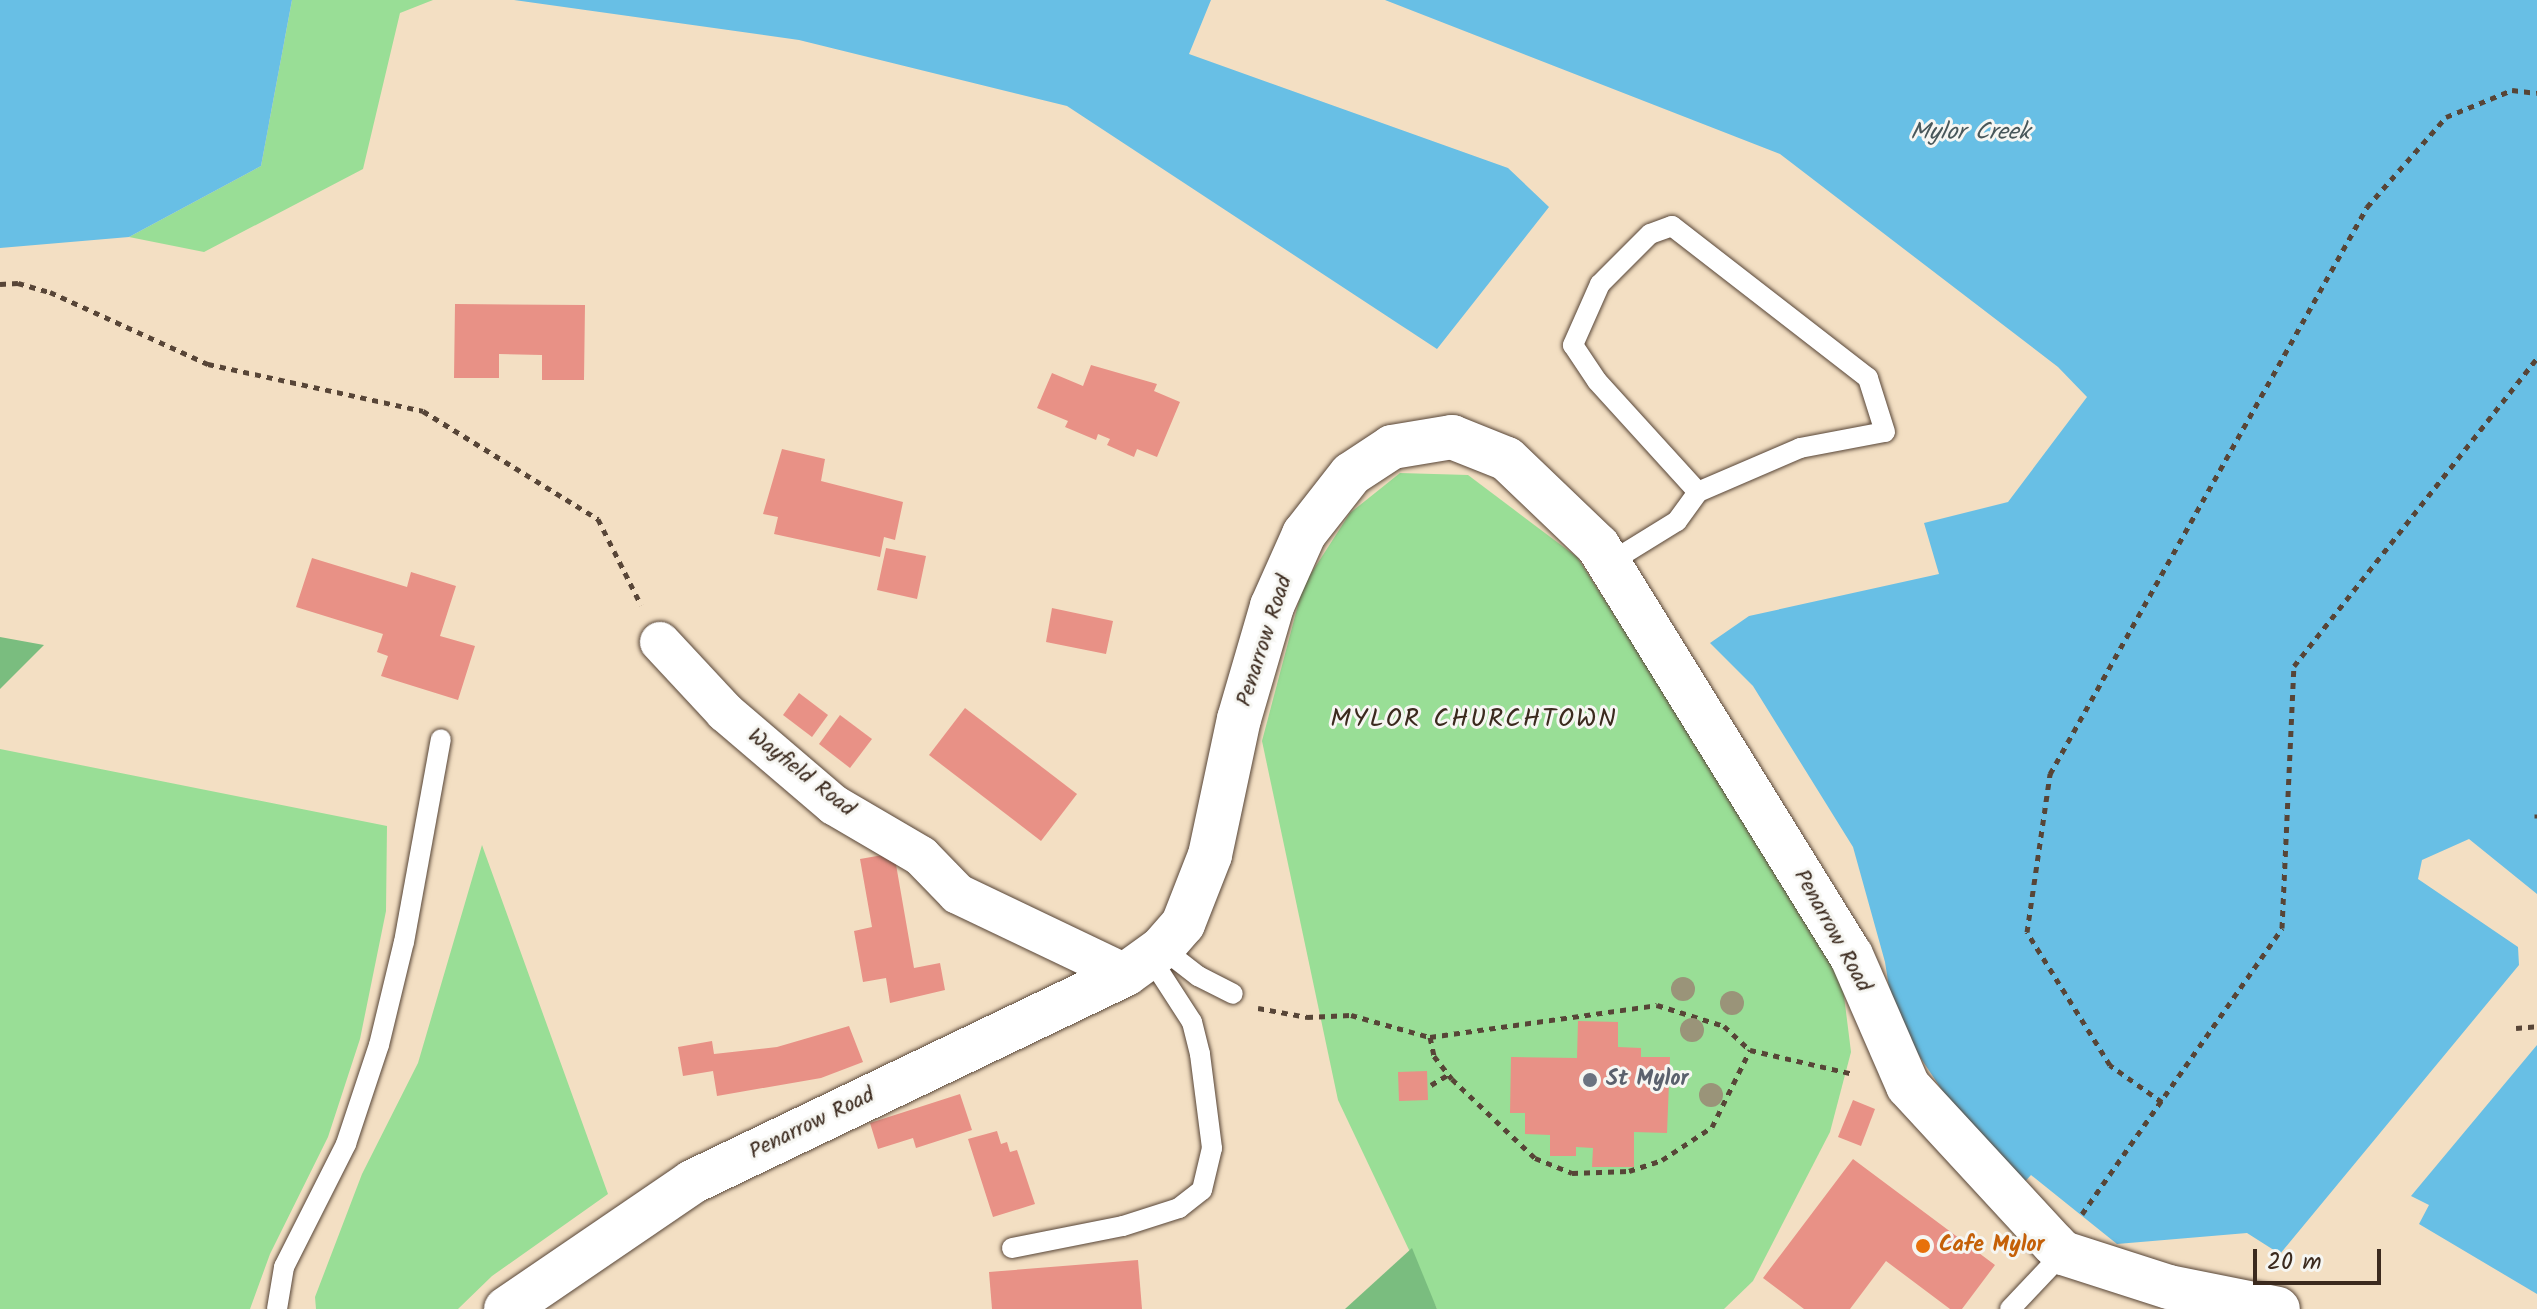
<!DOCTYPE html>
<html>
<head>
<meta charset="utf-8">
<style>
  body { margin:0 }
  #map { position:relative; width:2537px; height:1309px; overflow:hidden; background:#f3dfc3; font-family:Kalam,sans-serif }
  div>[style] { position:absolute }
  .green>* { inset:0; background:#99de96 }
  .forest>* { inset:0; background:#7abd7f }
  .water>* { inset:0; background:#68bfe5 }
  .building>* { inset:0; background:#e89186 }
  .path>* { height:5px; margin-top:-2.5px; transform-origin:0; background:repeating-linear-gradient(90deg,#574537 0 6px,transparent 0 12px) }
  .roads { filter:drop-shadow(0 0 2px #574537) drop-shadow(0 0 2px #574537) }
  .service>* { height:20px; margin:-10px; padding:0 10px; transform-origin:10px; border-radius:10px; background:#fff }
  .minor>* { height:40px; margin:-20px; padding:0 20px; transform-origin:20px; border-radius:20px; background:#fff }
  .tertiary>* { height:44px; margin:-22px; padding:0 22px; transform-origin:22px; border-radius:22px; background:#fff }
  .trees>* { width:24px; height:24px; margin:-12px; border-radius:50%; background:#9a9479 }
  .dots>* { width:22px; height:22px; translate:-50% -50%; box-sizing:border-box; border:4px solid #f6f6f2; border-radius:50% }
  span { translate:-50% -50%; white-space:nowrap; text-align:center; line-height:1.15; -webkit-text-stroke:6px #f6f6f2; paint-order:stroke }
  .street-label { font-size:22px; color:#3b2a1e }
  .worship-label { font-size:22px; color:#5b616d; font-weight:700 }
  .left { translate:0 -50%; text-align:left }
  .food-label { font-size:22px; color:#c56008; font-weight:700 }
  .water-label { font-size:24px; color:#48575a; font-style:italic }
  .quarter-label { font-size:26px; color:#3b2a1e; letter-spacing:2px }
  .scale { position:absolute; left:2253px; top:1249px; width:128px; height:36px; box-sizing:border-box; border:4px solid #3b2a1e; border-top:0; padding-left:10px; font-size:24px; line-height:28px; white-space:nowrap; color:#3b2a1e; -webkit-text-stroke:6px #f6f6f2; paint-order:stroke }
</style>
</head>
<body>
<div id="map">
  <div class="green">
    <i style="clip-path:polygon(292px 0,433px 0,400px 13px,363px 169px,204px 252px,129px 237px,261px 166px)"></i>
    <i style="clip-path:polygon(1400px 473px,1468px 475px,1577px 557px,1840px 964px,1851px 1052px,1830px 1132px,1753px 1281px,1724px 1309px,1437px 1309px,1338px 1100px,1262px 741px,1303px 586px,1350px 513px)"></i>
    <i style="clip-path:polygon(0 749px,387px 826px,386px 911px,360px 1039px,328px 1137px,270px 1254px,250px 1309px,0 1309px)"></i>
    <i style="clip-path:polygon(482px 845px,608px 1194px,492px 1276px,458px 1309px,316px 1309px,315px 1297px,362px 1174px,418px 1063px)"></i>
  </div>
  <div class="forest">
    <i style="clip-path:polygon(0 637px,44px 645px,0 689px)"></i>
    <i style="clip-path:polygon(1412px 1248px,1437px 1309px,1345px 1309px)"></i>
  </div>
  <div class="water">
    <i style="clip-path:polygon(0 0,292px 0,261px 166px,129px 237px,0 248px)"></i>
    <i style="clip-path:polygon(514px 0,1211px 0,1189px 54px,1508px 168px,1549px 207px,1437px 349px,1067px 106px,799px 40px)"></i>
    <i style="clip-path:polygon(1385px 0,2537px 0,2537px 894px,2469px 839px,2422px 860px,2418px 879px,2518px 947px,2519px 965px,2280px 1254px,2247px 1233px,2117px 1244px,2031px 1175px,2021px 1186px,1952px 1105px,1914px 1048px,1892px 1006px,1885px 962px,1853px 847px,1753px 686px,1710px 643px,1749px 616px,1939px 574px,1924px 523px,2008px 502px,2087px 397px,2058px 367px,1780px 154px)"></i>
    <i style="clip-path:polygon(2537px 1045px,2537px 1294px,2419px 1224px,2429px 1205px,2411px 1196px)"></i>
  </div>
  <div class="building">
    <i style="clip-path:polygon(455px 304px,585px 305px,584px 380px,542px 380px,542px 355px,499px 354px,499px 378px,454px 378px)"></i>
    <i style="clip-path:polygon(1091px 365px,1157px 384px,1154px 391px,1180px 402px,1157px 457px,1137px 449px,1134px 457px,1107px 445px,1110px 439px,1098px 434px,1096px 440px,1065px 427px,1068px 421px,1037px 408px,1052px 373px,1083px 386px)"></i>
    <i style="clip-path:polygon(782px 449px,825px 459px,821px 481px,903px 502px,895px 540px,884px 537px,880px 557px,774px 534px,778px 517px,763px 514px)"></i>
    <i style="clip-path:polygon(886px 548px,926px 556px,917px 599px,877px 590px)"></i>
    <i style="clip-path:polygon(312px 558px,407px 587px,411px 572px,456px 586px,440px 636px,475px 646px,458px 700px,381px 676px,388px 656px,377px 652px,383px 634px,296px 607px)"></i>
    <i style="clip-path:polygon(1052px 608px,1113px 621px,1106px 654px,1046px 642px)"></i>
    <i style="clip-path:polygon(799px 693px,828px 715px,812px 737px,783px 715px)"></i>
    <i style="clip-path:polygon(965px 708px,1077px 794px,1041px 841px,929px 755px)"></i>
    <i style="clip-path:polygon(840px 715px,872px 739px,850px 768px,819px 744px)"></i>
    <i style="clip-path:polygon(894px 853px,914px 968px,940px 963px,945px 990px,890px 1003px,886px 978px,863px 982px,854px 931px,872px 927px,860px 859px)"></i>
    <i style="clip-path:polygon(1578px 1021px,1618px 1022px,1618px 1047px,1641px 1048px,1641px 1057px,1670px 1057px,1667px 1133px,1634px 1132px,1634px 1167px,1592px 1167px,1593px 1148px,1576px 1147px,1576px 1156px,1550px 1156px,1550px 1135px,1525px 1134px,1525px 1113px,1510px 1113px,1511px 1057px,1577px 1058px)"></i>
    <i style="clip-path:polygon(849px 1026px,863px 1062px,821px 1078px,717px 1096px,713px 1071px,683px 1076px,678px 1047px,712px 1041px,714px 1054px,777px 1047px)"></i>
    <i style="clip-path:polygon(1427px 1071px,1428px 1100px,1399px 1101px,1398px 1072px)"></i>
    <i style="clip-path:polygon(960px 1094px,972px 1130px,916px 1148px,913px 1138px,878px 1149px,870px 1123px)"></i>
    <i style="clip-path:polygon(1853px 1100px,1875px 1109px,1861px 1146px,1838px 1137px)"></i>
    <i style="clip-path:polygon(997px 1131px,1001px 1144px,1007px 1142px,1010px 1152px,1017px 1150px,1035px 1204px,993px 1217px,968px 1139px)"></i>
    <i style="clip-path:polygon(1853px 1159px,1995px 1265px,1962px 1309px,1950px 1309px,1886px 1261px,1850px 1309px,1804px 1309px,1763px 1278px)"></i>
    <i style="clip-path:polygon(1138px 1260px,1142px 1309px,992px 1309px,989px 1272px)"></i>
  </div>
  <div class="path">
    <i style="left:0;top:284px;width:18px;rotate:-3deg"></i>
    <i style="left:18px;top:283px;width:33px;rotate:16deg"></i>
    <i style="left:50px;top:292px;width:174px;rotate:24.5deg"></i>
    <i style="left:208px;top:364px;width:220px;rotate:12.3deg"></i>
    <i style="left:423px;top:411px;width:206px;rotate:31.7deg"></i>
    <i style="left:598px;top:519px;width:96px;rotate:63.4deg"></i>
    <i style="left:2537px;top:814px;width:4px;rotate:90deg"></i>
    <i style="left:1258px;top:1008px;width:50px;rotate:10.4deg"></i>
    <i style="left:1307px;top:1017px;width:44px;rotate:-2.6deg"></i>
    <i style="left:1351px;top:1015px;width:82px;rotate:15.6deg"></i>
    <i style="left:1430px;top:1037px;width:229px;rotate:-8deg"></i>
    <i style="left:1657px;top:1005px;width:70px;rotate:17.4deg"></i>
    <i style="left:1724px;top:1026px;width:35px;rotate:43deg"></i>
    <i style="left:1750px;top:1050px;width:107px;rotate:13deg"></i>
    <i style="left:2516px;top:1028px;width:21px;rotate:-5deg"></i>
    <i style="left:1430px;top:1037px;width:19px;rotate:78deg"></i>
    <i style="left:1434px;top:1056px;width:29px;rotate:52deg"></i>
    <i style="left:1452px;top:1079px;width:115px;rotate:43.6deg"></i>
    <i style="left:1535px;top:1158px;width:40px;rotate:22deg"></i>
    <i style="left:1572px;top:1173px;width:57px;rotate:-2deg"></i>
    <i style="left:1629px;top:1171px;width:35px;rotate:-18deg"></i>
    <i style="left:1662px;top:1160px;width:60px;rotate:-33.4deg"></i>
    <i style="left:1712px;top:1127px;width:86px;rotate:-63.7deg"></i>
    <i style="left:1431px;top:1085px;width:21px;rotate:-31deg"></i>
    <i style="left:2162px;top:1102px;width:64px;rotate:-144.6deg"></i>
    <i style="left:2110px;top:1065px;width:157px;rotate:-122deg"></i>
    <i style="left:2027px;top:932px;width:160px;rotate:-81.7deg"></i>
    <i style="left:2050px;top:774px;width:650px;rotate:-60.79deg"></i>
    <i style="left:2367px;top:207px;width:120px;rotate:-48.7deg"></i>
    <i style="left:2446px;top:117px;width:71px;rotate:-22.2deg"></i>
    <i style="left:2512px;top:90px;width:25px;rotate:7deg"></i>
    <i style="left:2082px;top:1214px;width:349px;rotate:-55deg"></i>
    <i style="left:2282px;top:928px;width:262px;rotate:-87.4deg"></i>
    <i style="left:2294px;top:666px;width:392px;rotate:-51.7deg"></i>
  </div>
  <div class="roads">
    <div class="service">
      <i style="left:1609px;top:563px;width:80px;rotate:-31.7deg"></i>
      <i style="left:1677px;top:521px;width:36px;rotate:-54deg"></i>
      <i style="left:1698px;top:492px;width:111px;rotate:-23.3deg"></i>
      <i style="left:1800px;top:448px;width:86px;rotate:-10.7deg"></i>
      <i style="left:1885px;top:432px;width:57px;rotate:-107.5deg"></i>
      <i style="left:1868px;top:378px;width:248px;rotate:-142.2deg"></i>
      <i style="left:1672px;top:226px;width:23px;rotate:160deg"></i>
      <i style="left:1650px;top:234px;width:71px;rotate:135deg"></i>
      <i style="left:1600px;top:284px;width:67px;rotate:113.9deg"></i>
      <i style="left:1573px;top:345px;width:43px;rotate:56.3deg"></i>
      <i style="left:1597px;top:381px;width:150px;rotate:47.7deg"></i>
      <i style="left:1162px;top:948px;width:46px;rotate:37.9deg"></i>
      <i style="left:1198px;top:976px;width:39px;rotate:27deg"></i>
      <i style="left:1012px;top:1248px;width:113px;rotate:-11.2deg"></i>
      <i style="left:1123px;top:1226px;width:59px;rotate:-17.8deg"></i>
      <i style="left:1179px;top:1208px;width:29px;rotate:-38deg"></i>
      <i style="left:1202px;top:1190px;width:43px;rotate:-76.6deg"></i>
      <i style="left:1212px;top:1148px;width:95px;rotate:-97.3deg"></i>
      <i style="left:1200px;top:1054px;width:33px;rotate:-104deg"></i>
      <i style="left:1192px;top:1022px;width:77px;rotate:-122.9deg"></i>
      <i style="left:277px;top:1309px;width:43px;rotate:-80.5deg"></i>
      <i style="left:284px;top:1267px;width:138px;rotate:-63.2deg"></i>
      <i style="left:346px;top:1144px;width:104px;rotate:-71.6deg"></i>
      <i style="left:379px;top:1045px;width:106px;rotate:-76.4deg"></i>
      <i style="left:404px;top:942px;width:206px;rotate:-79.7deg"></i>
      <i style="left:2010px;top:1309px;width:77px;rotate:-46.6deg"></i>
    </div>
    <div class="minor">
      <i style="left:660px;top:642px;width:96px;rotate:47.1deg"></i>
      <i style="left:725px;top:712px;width:143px;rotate:40.5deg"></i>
      <i style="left:834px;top:805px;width:101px;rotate:30.4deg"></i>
      <i style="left:921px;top:856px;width:53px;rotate:45.8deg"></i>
      <i style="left:958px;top:894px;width:186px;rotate:25.5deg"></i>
    </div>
    <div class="tertiary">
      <i style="left:506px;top:1309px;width:225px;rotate:-34.3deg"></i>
      <i style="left:692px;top:1182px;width:481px;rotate:-25.6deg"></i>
      <i style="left:1126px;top:974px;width:44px;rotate:-35.8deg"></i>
      <i style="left:1162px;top:948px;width:32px;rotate:-49deg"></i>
      <i style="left:1183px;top:924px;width:74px;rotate:-68.6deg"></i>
      <i style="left:1210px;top:855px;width:139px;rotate:-78deg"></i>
      <i style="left:1239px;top:719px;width:118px;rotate:-73.7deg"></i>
      <i style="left:1272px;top:606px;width:79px;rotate:-66deg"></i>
      <i style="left:1304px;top:534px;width:76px;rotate:-51.9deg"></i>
      <i style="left:1351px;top:474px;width:49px;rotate:-33.4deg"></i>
      <i style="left:1392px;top:447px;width:61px;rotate:-9.5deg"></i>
      <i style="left:1452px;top:437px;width:59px;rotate:21.8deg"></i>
      <i style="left:1507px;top:459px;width:126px;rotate:43.7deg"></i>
      <i style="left:1598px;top:546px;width:481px;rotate:58.3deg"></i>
      <i style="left:1851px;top:955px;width:143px;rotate:66.5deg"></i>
      <i style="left:1908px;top:1086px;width:215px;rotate:47.3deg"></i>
      <i style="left:2054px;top:1244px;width:13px;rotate:45deg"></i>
      <i style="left:2063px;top:1253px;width:111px;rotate:17.8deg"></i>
      <i style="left:2169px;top:1287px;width:111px;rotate:11.4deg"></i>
    </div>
  </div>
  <div class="trees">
    <i style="left:1683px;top:989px"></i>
    <i style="left:1732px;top:1003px"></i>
    <i style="left:1692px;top:1030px"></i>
    <i style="left:1711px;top:1095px"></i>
  </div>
  <div class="dots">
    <i style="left:1590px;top:1080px;background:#6b7280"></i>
    <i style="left:1923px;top:1246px;background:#e8710a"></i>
  </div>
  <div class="street-label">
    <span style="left:1265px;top:641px;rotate:-72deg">Penarrow Road</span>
    <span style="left:801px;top:773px;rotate:38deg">Wayfield Road</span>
    <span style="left:1832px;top:931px;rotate:61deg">Penarrow Road</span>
    <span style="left:812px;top:1124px;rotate:-26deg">Penarrow Road</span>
  </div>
  <div class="worship-label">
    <span class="left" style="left:1606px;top:1080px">St Mylor</span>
  </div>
  <div class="food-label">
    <span class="left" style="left:1939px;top:1246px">Cafe Mylor</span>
  </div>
  <div class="water-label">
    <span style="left:1970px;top:133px">Mylor Creek</span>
  </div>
  <div class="quarter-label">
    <span style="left:1474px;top:720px">MYLOR CHURCHTOWN</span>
  </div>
  <div class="scale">20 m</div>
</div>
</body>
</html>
